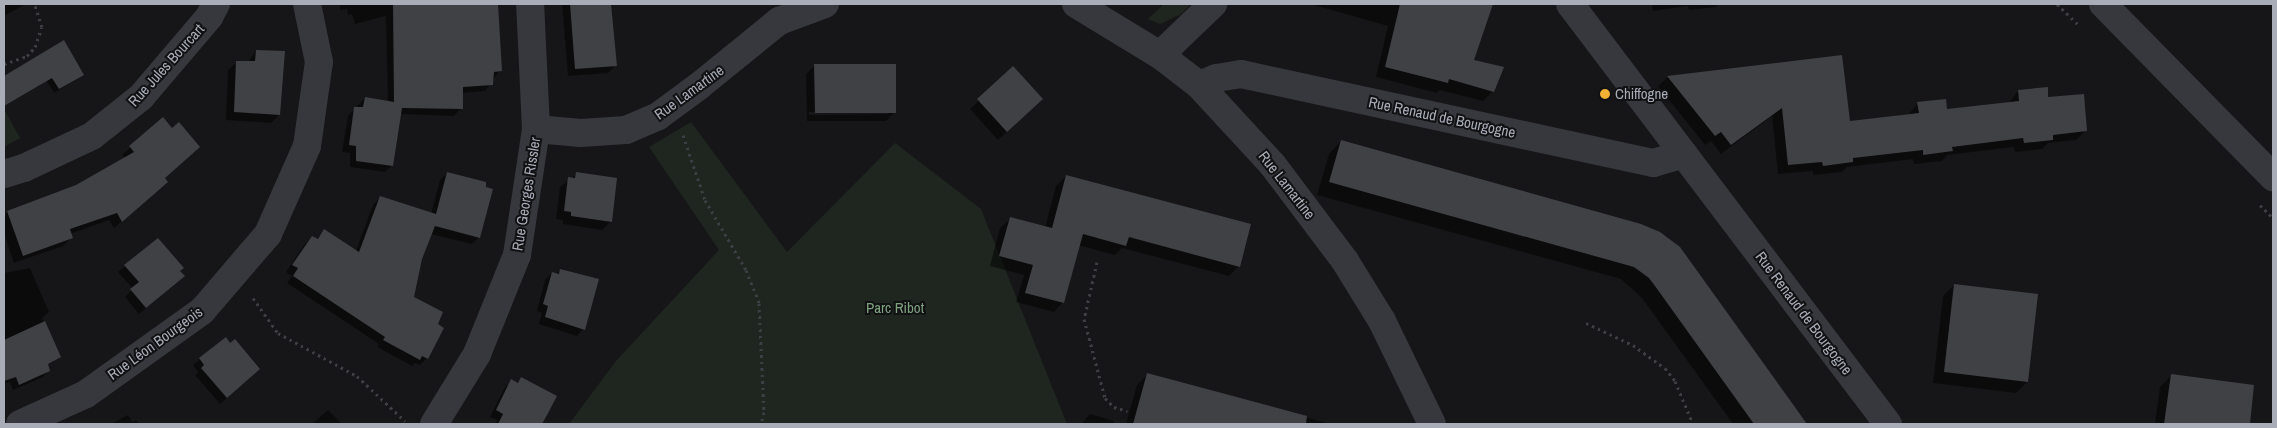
<!DOCTYPE html>
<html>
<head>
<meta charset="utf-8">
<style>
  body { margin:0 }
  #map { position:relative; width:2277px; height:428px; overflow:hidden; background:#161618; font-family:"Archivo Narrow",sans-serif }
  div>[style] { position:absolute }
  .green>* { inset:0; background:#1e261f }
  .shadow>* { inset:0; background:#0007 }
  .building>* { inset:0; background:#404145 }
  .path>* { height:3px; margin-top:-1.5px; transform-origin:0; background:repeating-linear-gradient(90deg,#3d3f44 0 2.5px,transparent 0 6.5px) }
  .minor>* { height:28px; margin:-14px; padding:0 14px; transform-origin:14px; border-radius:14px; background:#37383d }
  .dots>* { width:14px; height:14px; translate:-50% -50%; box-sizing:border-box; border:2px solid #111113; border-radius:50% }
  span { translate:-50% -50%; white-space:nowrap; text-align:center; line-height:1.15; -webkit-text-stroke:4px #111113; paint-order:stroke }
  .street-label { font-size:15px; color:#a8adb8 }
  .poi-label { font-size:15px; color:#a8adb8 }
  .left { translate:0 -50%; text-align:left }
  .park-label { font-size:15px; color:#7fa381 }
  .frame { position:absolute; inset:0; border:5px solid #a8adb8; pointer-events:none }
</style>
</head>
<body>
<div id="map">
  <div class="green">
    <i style="clip-path:polygon(1164px 4px,1191px 4px,1181px 14px,1160px 24px,1148px 19px)"></i>
    <i style="clip-path:polygon(4px 109px,20px 138px,4px 147px)"></i>
    <i style="clip-path:polygon(691px 122px,787px 252px,895px 143px,981px 209px,1067px 424px,569px 424px,616px 361px,719px 250px,649px 147px)"></i>
  </div>
  <div class="shadow">
    <i style="clip-path:polygon(4px 4px,26px 4px,4px 16px)"></i>
    <i style="clip-path:polygon(339px 4px,456px 4px,460px 23px,500px 70px,485px 91px,462px 93px,461px 108px,454px 116px,400px 114px,392px 165px,385px 172px,350px 167px,350px 153px,342px 152px,348px 116px,365px 98px,388px 102px,386px 16px,355px 24px,352px 14px,348px 15px,347px 9px,341px 10px)"></i>
    <i style="clip-path:polygon(562px 4px,610px 4px,616px 65px,608px 73px,568px 76px)"></i>
    <i style="clip-path:polygon(1310px 4px,1491px 4px,1473px 60px,1493px 91px,1483px 101px,1440px 90px,1437px 93px,1376px 77px,1388px 26px)"></i>
    <i style="clip-path:polygon(1652px 4px,1718px 4px,1716px 7px,1689px 10px,1688px 6px,1653px 11px)"></i>
    <i style="clip-path:polygon(64px 42px,83px 75px,54px 93px,47px 81px,4px 106px,4px 76px)"></i>
    <i style="clip-path:polygon(256px 51px,279px 115px,271px 123px,226px 120px,228px 70px,237px 62px,248px 62px)"></i>
    <i style="clip-path:polygon(evenodd,815px 65px,895px 112px,886px 121px,807px 121px,806px 74px,815px 65px,809px 112px,888px 112px,888px 114px,809px 115px,809px 112px)"></i>
    <i style="clip-path:polygon(1013px 68px,1033px 107px,998px 140px,970px 109px)"></i>
    <i style="clip-path:polygon(1668px 77px,1849px 122px,1908px 115px,1918px 103px,1946px 110px,2009px 103px,2018px 91px,2047px 99px,2086px 130px,2076px 140px,2048px 143px,2042px 149px,2015px 152px,2014px 147px,1947px 155px,1942px 161px,1914px 164px,1913px 159px,1847px 167px,1842px 172px,1813px 175px,1813px 171px,1778px 174px,1772px 116px,1721px 154px,1711px 141px,1705px 145px,1658px 86px)"></i>
    <i style="clip-path:polygon(163px 119px,164px 178px,159px 189px,114px 228px,109px 220px,70px 234px,71px 238px,63px 246px,14px 263px,4px 233px,4px 216px,7px 212px,77px 187px,125px 158px,122px 155px)"></i>
    <i style="clip-path:polygon(1341px 141px,1679px 248px,1805px 424px,1733px 424px,1642px 298px,1621px 279px,1317px 195px,1329px 154px)"></i>
    <i style="clip-path:polygon(447px 173px,479px 237px,472px 244px,431px 234px,421px 259px,413px 298px,436px 325px,427px 358px,420px 365px,415px 363px,412px 366px,377px 347px,379px 344px,287px 283px,292px 276px,286px 272px,305px 244px,312px 237px,316px 240px,325px 230px,356px 251px,373px 205px,380px 198px,431px 214px,440px 180px)"></i>
    <i style="clip-path:polygon(577px 174px,611px 221px,602px 230px,563px 224px,563px 220px,556px 219px,560px 187px)"></i>
    <i style="clip-path:polygon(1066px 176px,1239px 266px,1229px 276px,1122px 248px,1115px 255px,1078px 245px,1063px 302px,1054px 312px,1016px 302px,1024px 275px,990px 266px,1000px 228px,1010px 219px,1045px 228px,1056px 186px)"></i>
    <i style="clip-path:polygon(125px 266px,179px 271px,177px 282px,139px 314px,125px 297px,133px 289px,118px 272px)"></i>
    <i style="clip-path:polygon(30px 268px,49px 312px,42px 318px,60px 356px,47px 365px,49px 370px,43px 377px,13px 390px,10px 382px,5px 383px,4px 381px,4px 273px)"></i>
    <i style="clip-path:polygon(560px 271px,583px 329px,577px 336px,539px 324px,542px 313px,537px 311px,545px 280px,552px 273px,556px 275px)"></i>
    <i style="clip-path:polygon(1954px 285px,2027px 382px,2016px 393px,1933px 383px,1943px 296px)"></i>
    <i style="clip-path:polygon(200px 359px,252px 376px,220px 404px,195px 375px,198px 372px,193px 365px)"></i>
    <i style="clip-path:polygon(1148px 374px,1330px 424px,1126px 424px,1137px 385px)"></i>
    <i style="clip-path:polygon(2171px 376px,2253px 386px,2248px 424px,2155px 424px,2160px 387px)"></i>
    <i style="clip-path:polygon(521px 379px,555px 396px,541px 424px,496px 423px,497px 420px,490px 417px,505px 387px,512px 381px,517px 383px)"></i>
    <i style="clip-path:polygon(328px 410px,342px 424px,312px 424px)"></i>
    <i style="clip-path:polygon(1090px 414px,1114px 421px,1113px 424px,1081px 424px)"></i>
    <i style="clip-path:polygon(128px 415px,132px 422px,136px 420px,139px 424px,111px 424px)"></i>
  </div>
  <div class="building">
    <i style="clip-path:polygon(393px 4px,498px 4px,502px 71px,494px 72px,493px 85px,463px 87px,463px 109px,402px 108px,393px 166px,356px 161px,356px 146px,349px 145px,354px 107px,363px 107px,365px 97px,394px 102px)"></i>
    <i style="clip-path:polygon(570px 4px,611px 4px,617px 66px,575px 69px)"></i>
    <i style="clip-path:polygon(1400px 4px,1493px 4px,1474px 60px,1504px 67px,1494px 92px,1449px 79px,1448px 83px,1385px 67px)"></i>
    <i style="clip-path:polygon(64px 40px,84px 75px,59px 89px,52px 78px,4px 106px,4px 76px)"></i>
    <i style="clip-path:polygon(256px 50px,285px 51px,280px 115px,234px 112px,236px 61px,255px 61px)"></i>
    <i style="clip-path:polygon(1842px 55px,1850px 121px,1919px 113px,1917px 102px,1946px 99px,1947px 109px,2019px 101px,2018px 90px,2048px 87px,2048px 97px,2084px 94px,2087px 131px,2053px 135px,2053px 140px,2024px 143px,2023px 138px,1952px 147px,1953px 151px,1923px 155px,1923px 150px,1853px 158px,1853px 162px,1823px 166px,1822px 162px,1788px 165px,1782px 108px,1731px 145px,1721px 132px,1715px 136px,1667px 76px)"></i>
    <i style="clip-path:polygon(814px 64px,896px 64px,896px 113px,815px 113px)"></i>
    <i style="clip-path:polygon(1013px 66px,1043px 99px,1007px 132px,977px 99px)"></i>
    <i style="clip-path:polygon(163px 117px,172px 128px,179px 122px,200px 147px,165px 178px,168px 182px,122px 222px,117px 213px,70px 229px,73px 238px,23px 256px,7px 211px,76px 185px,134px 152px,129px 146px)"></i>
    <i style="clip-path:polygon(1341px 140px,1641px 224px,1660px 232px,1680px 247px,1807px 424px,1754px 424px,1655px 286px,1649px 278px,1634px 267px,1329px 182px)"></i>
    <i style="clip-path:polygon(447px 172px,486px 182px,486px 187px,493px 189px,480px 238px,435px 226px,422px 259px,414px 297px,443px 312px,438px 324px,444px 328px,428px 359px,422px 356px,420px 360px,383px 340px,385px 337px,293px 276px,298px 268px,292px 265px,312px 236px,318px 239px,324px 229px,359px 252px,380px 196px,436px 214px)"></i>
    <i style="clip-path:polygon(576px 172px,617px 178px,612px 222px,571px 216px,571px 212px,564px 211px,568px 177px,575px 178px)"></i>
    <i style="clip-path:polygon(1066px 175px,1251px 224px,1240px 267px,1129px 237px,1126px 246px,1083px 234px,1064px 303px,1025px 293px,1033px 265px,999px 256px,1010px 217px,1052px 228px)"></i>
    <i style="clip-path:polygon(158px 238px,184px 268px,180px 271px,185px 276px,146px 308px,130px 289px,139px 282px,124px 265px)"></i>
    <i style="clip-path:polygon(560px 269px,599px 279px,585px 330px,545px 317px,548px 306px,543px 304px,552px 272px,559px 274px)"></i>
    <i style="clip-path:polygon(1954px 284px,2038px 294px,2028px 382px,1944px 372px)"></i>
    <i style="clip-path:polygon(45px 321px,61px 357px,48px 364px,50px 371px,19px 385px,16px 377px,4px 381px,4px 340px)"></i>
    <i style="clip-path:polygon(226px 337px,230px 343px,235px 339px,260px 369px,227px 398px,201px 368px,204px 365px,199px 358px)"></i>
    <i style="clip-path:polygon(1147px 373px,1307px 416px,1306px 424px,1133px 424px)"></i>
    <i style="clip-path:polygon(2171px 374px,2254px 385px,2250px 424px,2164px 424px)"></i>
    <i style="clip-path:polygon(521px 377px,557px 396px,547px 415px,542px 424px,498px 424px,503px 414px,496px 410px,511px 379px,518px 383px)"></i>
  </div>
  <div class="path">
    <i style="left:2057px;top:4px;width:29px;rotate:44deg"></i>
    <i style="left:4px;top:64px;width:24px;rotate:-19deg"></i>
    <i style="left:27px;top:56px;width:12px;rotate:-48deg"></i>
    <i style="left:35px;top:47px;width:21px;rotate:-71deg"></i>
    <i style="left:42px;top:27px;width:23px;rotate:-108deg"></i>
    <i style="left:683px;top:135px;width:69px;rotate:71.3deg"></i>
    <i style="left:705px;top:200px;width:81px;rotate:59.6deg"></i>
    <i style="left:746px;top:270px;width:35px;rotate:68deg"></i>
    <i style="left:759px;top:303px;width:109px;rotate:87.4deg"></i>
    <i style="left:764px;top:412px;width:12px;rotate:104deg"></i>
    <i style="left:2260px;top:205px;width:18px;rotate:45deg"></i>
    <i style="left:1097px;top:262px;width:58px;rotate:102.8deg"></i>
    <i style="left:1084px;top:319px;width:82px;rotate:75.1deg"></i>
    <i style="left:1105px;top:398px;width:13px;rotate:45deg"></i>
    <i style="left:1114px;top:407px;width:14px;rotate:17deg"></i>
    <i style="left:253px;top:298px;width:43px;rotate:54.5deg"></i>
    <i style="left:278px;top:333px;width:90px;rotate:28.6deg"></i>
    <i style="left:357px;top:376px;width:66px;rotate:43.2deg"></i>
    <i style="left:1586px;top:323px;width:52px;rotate:25.1deg"></i>
    <i style="left:1633px;top:345px;width:39px;rotate:36deg"></i>
    <i style="left:1665px;top:368px;width:16px;rotate:52deg"></i>
    <i style="left:1675px;top:381px;width:47px;rotate:67.3deg"></i>
  </div>
  <div class="minor">
    <i style="left:1076px;top:4px;width:98px;rotate:31.3deg"></i>
    <i style="left:1160px;top:55px;width:49px;rotate:37.6deg"></i>
    <i style="left:1199px;top:85px;width:108px;rotate:47.3deg"></i>
    <i style="left:1272px;top:164px;width:121px;rotate:53deg"></i>
    <i style="left:1345px;top:261px;width:70px;rotate:58.3deg"></i>
    <i style="left:1382px;top:321px;width:114px;rotate:64.1deg"></i>
    <i style="left:1570px;top:4px;width:527px;rotate:52.87deg"></i>
    <i style="left:2103px;top:4px;width:243px;rotate:45.5deg"></i>
    <i style="left:1160px;top:55px;width:74px;rotate:-43.9deg"></i>
    <i style="left:1199px;top:85px;width:18px;rotate:-22deg"></i>
    <i style="left:1216px;top:78px;width:25px;rotate:-9deg"></i>
    <i style="left:1241px;top:74px;width:422px;rotate:12.2deg"></i>
    <i style="left:1653px;top:163px;width:32px;rotate:-16deg"></i>
    <i style="left:536px;top:129px;width:45px;rotate:5.1deg"></i>
    <i style="left:581px;top:133px;width:45px;rotate:-3.8deg"></i>
    <i style="left:626px;top:130px;width:34px;rotate:-23deg"></i>
    <i style="left:657px;top:117px;width:52px;rotate:-36.4deg"></i>
    <i style="left:699px;top:86px;width:103px;rotate:-39.1deg"></i>
    <i style="left:779px;top:21px;width:49px;rotate:-20.3deg"></i>
    <i style="left:4px;top:174px;width:21px;rotate:-17deg"></i>
    <i style="left:24px;top:168px;width:75px;rotate:-25.2deg"></i>
    <i style="left:92px;top:136px;width:63px;rotate:-38.5deg"></i>
    <i style="left:141px;top:97px;width:105px;rotate:-49.6deg"></i>
    <i style="left:209px;top:17px;width:15px;rotate:-62deg"></i>
    <i style="left:20px;top:424px;width:72px;rotate:-24.4deg"></i>
    <i style="left:86px;top:394px;width:143px;rotate:-35.6deg"></i>
    <i style="left:202px;top:311px;width:101px;rotate:-49.4deg"></i>
    <i style="left:268px;top:234px;width:96px;rotate:-66.1deg"></i>
    <i style="left:307px;top:146px;width:85px;rotate:-81.9deg"></i>
    <i style="left:319px;top:62px;width:59px;rotate:-101.7deg"></i>
    <i style="left:434px;top:424px;width:82px;rotate:-58.4deg"></i>
    <i style="left:477px;top:354px;width:107px;rotate:-68deg"></i>
    <i style="left:517px;top:255px;width:127px;rotate:-81.4deg"></i>
    <i style="left:536px;top:129px;width:125px;rotate:-92.7deg"></i>
  </div>
  <div class="dots">
    <i style="left:1605px;top:94px;background:#f2b134"></i>
  </div>
  <div class="street-label">
    <span style="left:166px;top:65px;rotate:-48deg">Rue Jules Bourcart</span>
    <span style="left:689px;top:92px;rotate:-36deg">Rue Lamartine</span>
    <span style="left:1442px;top:117px;rotate:12deg">Rue Renaud de Bourgogne</span>
    <span style="left:1287px;top:185px;rotate:52deg">Rue Lamartine</span>
    <span style="left:526px;top:194px;rotate:-81deg">Rue Georges Rissler</span>
    <span style="left:1804px;top:313px;rotate:53deg">Rue Renaud de Bourgogne</span>
    <span style="left:155px;top:343px;rotate:-36deg">Rue Léon Bourgeois</span>
  </div>
  <div class="poi-label">
    <span class="left" style="left:1615px;top:94px">Chiffogne</span>
  </div>
  <div class="park-label">
    <span style="left:895px;top:308px">Parc Ribot</span>
  </div>
  <div class="frame"></div>
</div>
</body>
</html>
